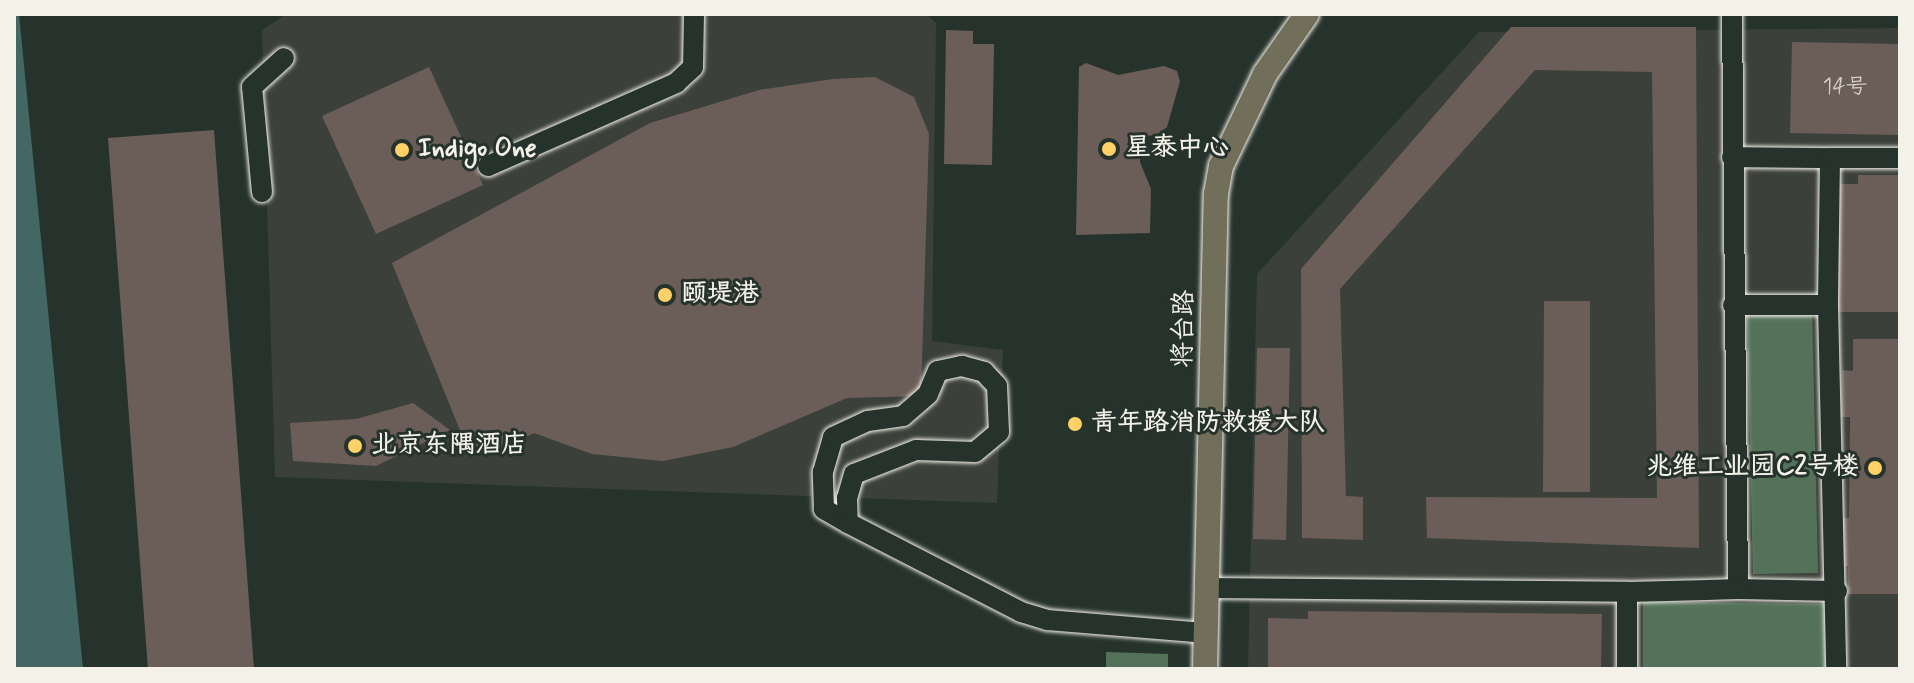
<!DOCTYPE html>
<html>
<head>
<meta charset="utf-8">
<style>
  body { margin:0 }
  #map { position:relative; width:1914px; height:683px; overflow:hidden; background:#26332d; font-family:Mynerve,"LXGW WenKai TC",sans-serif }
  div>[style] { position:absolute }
  .built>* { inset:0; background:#3b403a }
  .green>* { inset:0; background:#54725a }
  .water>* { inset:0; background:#426765 }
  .building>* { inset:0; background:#6b5e58 }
  .roads { filter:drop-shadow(0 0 2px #f4f1e8) drop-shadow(0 0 2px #f4f1e8) }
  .minor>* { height:20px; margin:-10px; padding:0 10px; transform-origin:10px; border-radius:10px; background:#26332d }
  .major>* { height:24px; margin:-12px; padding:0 12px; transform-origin:12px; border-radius:12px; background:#716e59 }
  .dots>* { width:22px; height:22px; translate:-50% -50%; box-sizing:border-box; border:4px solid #26332d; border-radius:50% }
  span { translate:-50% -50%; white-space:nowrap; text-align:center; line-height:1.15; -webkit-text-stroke:6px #26332d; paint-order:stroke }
  .number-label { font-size:22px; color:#d2ccc4 }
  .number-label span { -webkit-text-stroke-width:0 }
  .poi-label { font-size:26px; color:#f4f1e8; font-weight:700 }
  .left { translate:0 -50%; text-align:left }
  .right { translate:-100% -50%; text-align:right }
  .street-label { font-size:26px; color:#f4f1e8 }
  .frame { position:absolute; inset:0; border:16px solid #f4f1e8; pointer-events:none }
</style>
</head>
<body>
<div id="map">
  <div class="built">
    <i style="clip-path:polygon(287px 14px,926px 14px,936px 23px,932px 341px,1003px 350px,997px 503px,275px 477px,262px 30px)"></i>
    <i style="clip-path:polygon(1900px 28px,1900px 669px,1248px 669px,1257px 274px,1479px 32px)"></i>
  </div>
  <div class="green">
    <i style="clip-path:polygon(1812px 311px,1818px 573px,1753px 574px,1747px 313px)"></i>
    <i style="clip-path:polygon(1643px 602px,1826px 604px,1826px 669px,1643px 669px)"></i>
    <i style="clip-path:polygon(1106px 652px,1168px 654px,1168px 669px,1106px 669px)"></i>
  </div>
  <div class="water">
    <i style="clip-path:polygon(14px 14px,19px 14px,83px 669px,16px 669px)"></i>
  </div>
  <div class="building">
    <i style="clip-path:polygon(1511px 27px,1696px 27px,1699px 548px,1427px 538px,1426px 497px,1657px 498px,1652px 72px,1535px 70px,1340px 289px,1346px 496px,1363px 497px,1363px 540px,1302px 538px,1301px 269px)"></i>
    <i style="clip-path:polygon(946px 30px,973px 31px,973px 44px,994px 44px,992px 165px,944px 164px)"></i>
    <i style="clip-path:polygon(1792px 42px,1900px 44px,1900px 135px,1790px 133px)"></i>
    <i style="clip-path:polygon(1086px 63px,1118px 75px,1164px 66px,1177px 71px,1180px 81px,1167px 127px,1158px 134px,1148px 136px,1141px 132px,1140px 162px,1151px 189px,1150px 233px,1076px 235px,1079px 67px)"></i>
    <i style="clip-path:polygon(429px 67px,483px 185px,376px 234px,322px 116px)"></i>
    <i style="clip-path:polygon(875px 77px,914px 97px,929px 134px,921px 396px,847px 398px,733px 447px,663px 461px,592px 454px,534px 433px,501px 449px,466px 445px,392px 263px,650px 123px,759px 90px,833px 79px)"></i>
    <i style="clip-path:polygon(214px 130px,254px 669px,148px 669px,108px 138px)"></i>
    <i style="clip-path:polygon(1858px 175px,1900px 175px,1900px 312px,1836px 312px,1836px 184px,1858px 184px)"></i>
    <i style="clip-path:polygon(1544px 301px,1590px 301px,1590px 492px,1543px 492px)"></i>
    <i style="clip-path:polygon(1853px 339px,1900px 339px,1900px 594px,1848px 594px,1848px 566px,1841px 566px,1841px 518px,1849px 518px,1850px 417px,1841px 417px,1842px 370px,1853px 371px)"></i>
    <i style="clip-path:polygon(1257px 348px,1290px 348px,1286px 540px,1253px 539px)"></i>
    <i style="clip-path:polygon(413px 403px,450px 430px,376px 466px,293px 461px,290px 423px,356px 419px)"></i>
    <i style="clip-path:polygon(1308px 611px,1602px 614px,1601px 669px,1268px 669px,1268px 618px,1308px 619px)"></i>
  </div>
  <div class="roads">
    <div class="minor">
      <i style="left:1732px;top:14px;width:575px;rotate:89.4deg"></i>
      <i style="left:1738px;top:589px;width:99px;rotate:1.2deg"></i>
      <i style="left:1732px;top:157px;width:98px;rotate:0.6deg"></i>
      <i style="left:1830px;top:158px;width:147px;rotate:90.8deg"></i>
      <i style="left:1828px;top:305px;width:364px;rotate:88.7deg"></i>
      <i style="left:1830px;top:158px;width:70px"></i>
      <i style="left:488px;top:166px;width:206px;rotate:-23.8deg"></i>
      <i style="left:676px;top:83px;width:23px;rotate:-43deg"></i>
      <i style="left:693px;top:67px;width:53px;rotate:-88.9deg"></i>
      <i style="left:262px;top:192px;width:105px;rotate:-95.4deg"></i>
      <i style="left:252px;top:87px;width:43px;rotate:-42.2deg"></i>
      <i style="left:1733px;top:305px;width:95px"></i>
      <i style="left:848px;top:523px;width:28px;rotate:-150deg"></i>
      <i style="left:824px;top:509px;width:37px;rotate:-92deg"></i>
      <i style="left:823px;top:472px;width:36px;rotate:-74deg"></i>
      <i style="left:833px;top:437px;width:38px;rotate:-25deg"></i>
      <i style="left:868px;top:421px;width:35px;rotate:-8deg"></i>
      <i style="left:903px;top:416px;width:33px;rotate:-41deg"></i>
      <i style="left:928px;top:394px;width:25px;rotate:-67deg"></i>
      <i style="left:938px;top:371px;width:25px;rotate:-12deg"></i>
      <i style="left:962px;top:366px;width:23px;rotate:15deg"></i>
      <i style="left:984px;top:372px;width:19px;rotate:47deg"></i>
      <i style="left:997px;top:386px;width:46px;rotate:87.5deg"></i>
      <i style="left:999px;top:432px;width:31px;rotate:140deg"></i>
      <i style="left:975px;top:452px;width:59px;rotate:-178.1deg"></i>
      <i style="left:916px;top:450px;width:66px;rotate:158.8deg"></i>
      <i style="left:854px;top:474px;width:25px;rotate:106deg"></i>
      <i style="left:847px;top:498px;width:25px;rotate:88deg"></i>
      <i style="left:848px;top:523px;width:195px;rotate:27.2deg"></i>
      <i style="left:1021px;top:612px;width:28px;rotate:17deg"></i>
      <i style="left:1048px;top:620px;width:159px;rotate:4.7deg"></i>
      <i style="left:1207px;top:588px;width:420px;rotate:0.5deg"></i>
      <i style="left:1627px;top:592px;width:111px;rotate:-1.5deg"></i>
      <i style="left:1627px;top:592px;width:77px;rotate:90deg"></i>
    </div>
    <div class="major">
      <i style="left:1205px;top:669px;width:475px;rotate:-88.7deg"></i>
      <i style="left:1216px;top:194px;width:28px;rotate:-80deg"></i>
      <i style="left:1221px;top:166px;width:102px;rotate:-64.4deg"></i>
      <i style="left:1265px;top:74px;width:73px;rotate:-55deg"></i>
    </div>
  </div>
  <div class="dots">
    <i style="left:1109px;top:149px;background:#ffd166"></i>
    <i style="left:402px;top:150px;background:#ffd166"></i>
    <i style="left:665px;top:295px;background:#ffd166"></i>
    <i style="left:1075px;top:424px;background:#ffd166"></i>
    <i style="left:355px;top:446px;background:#ffd166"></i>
    <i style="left:1875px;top:468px;background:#ffd166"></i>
  </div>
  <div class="number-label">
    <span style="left:1845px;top:88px">14号</span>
  </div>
  <div class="poi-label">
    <span class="left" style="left:1125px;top:149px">星泰中心</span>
    <span class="left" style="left:418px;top:150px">Indigo One</span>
    <span class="left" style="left:681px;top:295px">颐堤港</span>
    <span class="left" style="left:1091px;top:424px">青年路消防救援大队</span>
    <span class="left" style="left:371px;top:446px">北京东隅酒店</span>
    <span class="right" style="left:1859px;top:468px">兆维工业园C2号楼</span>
  </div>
  <div class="street-label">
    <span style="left:1185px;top:329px;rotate:-89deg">将台路</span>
  </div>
  <div class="frame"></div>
</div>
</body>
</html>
